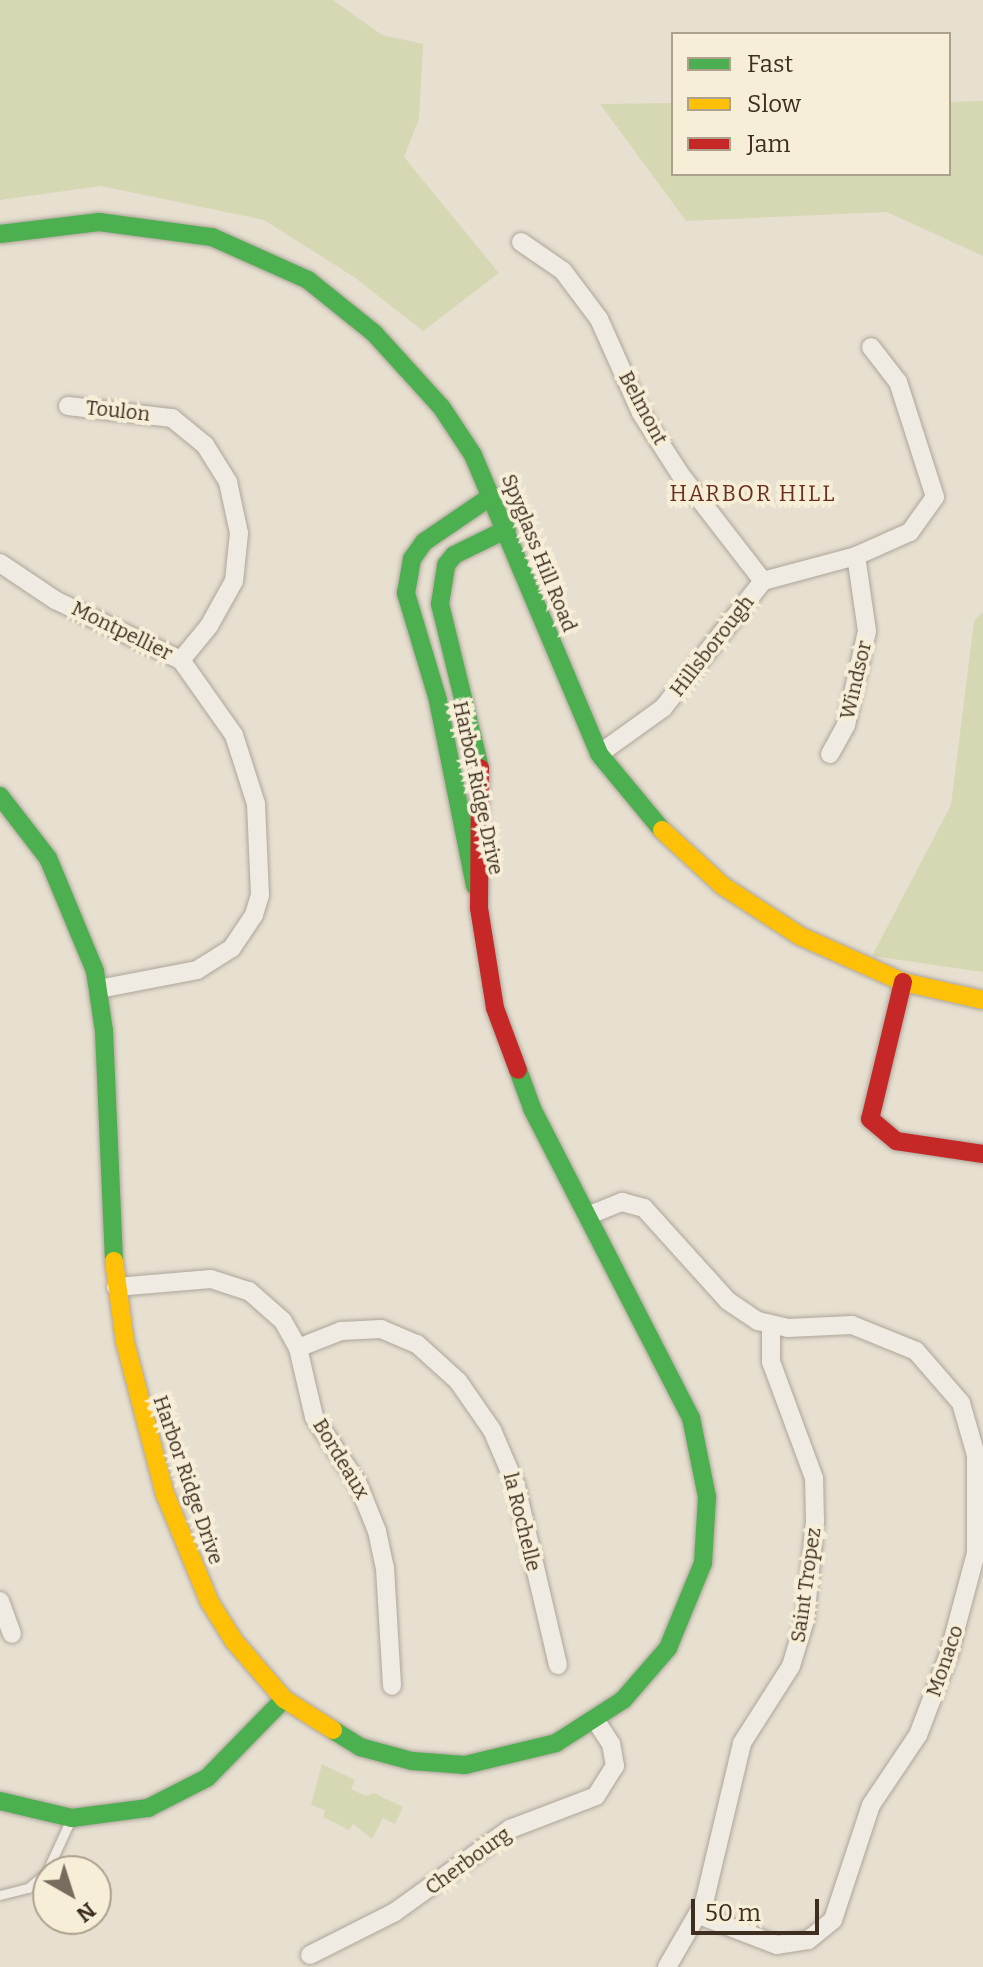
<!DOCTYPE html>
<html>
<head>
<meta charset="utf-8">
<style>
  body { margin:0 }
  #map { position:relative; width:983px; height:1967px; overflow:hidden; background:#e7e0d1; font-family:Bitter,serif }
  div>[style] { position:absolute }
  .green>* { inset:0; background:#d6d7b3 }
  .roads { filter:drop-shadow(0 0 2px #ada599) drop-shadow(0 0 2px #ada599) }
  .lane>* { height:9px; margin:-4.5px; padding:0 4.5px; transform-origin:4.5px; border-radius:4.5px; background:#efebe3 }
  .street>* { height:18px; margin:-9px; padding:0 9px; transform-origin:9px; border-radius:9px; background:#efebe3 }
  .fast>* { height:18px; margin:-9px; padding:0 9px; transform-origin:9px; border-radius:9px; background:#4caf50 }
  .slow>* { height:18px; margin:-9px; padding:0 9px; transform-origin:9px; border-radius:9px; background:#ffc107 }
  .jam>* { height:18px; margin:-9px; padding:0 9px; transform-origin:9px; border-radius:9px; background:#c62828 }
  span { translate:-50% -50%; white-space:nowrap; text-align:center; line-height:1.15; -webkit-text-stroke:7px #f7eed8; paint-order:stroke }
  .street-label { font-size:20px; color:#3d2e20 }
  .neighbourhood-label { font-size:22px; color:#6b2e1e; letter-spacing:2px }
  .legend { position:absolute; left:671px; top:32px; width:280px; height:144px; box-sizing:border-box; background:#f7eed8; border:2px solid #ada18e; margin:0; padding:10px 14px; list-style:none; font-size:24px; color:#3d2e20 }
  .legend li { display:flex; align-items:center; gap:16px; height:40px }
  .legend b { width:40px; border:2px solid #ada18e }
  .north { position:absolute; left:32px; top:1855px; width:80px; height:80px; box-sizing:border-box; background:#f7eed8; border:2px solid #ada18e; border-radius:50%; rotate:141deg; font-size:22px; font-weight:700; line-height:32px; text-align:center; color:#3d2e20 }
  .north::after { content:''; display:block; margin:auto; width:28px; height:36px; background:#786c5e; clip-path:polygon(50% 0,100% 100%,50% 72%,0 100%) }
  .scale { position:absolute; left:691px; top:1899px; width:128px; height:36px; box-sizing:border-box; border:4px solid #3d2e20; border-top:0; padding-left:10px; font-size:24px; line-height:28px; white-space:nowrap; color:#3d2e20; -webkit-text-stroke:6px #f7eed8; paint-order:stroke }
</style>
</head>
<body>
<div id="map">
  <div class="green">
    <i style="clip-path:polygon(0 0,333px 0,382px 35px,423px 44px,419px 119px,404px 157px,499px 273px,423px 331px,354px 277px,264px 220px,101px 186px,0 200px)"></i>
    <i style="clip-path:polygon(983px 101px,983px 256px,887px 212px,686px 221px,600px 104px,673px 103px,673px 174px,949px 174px,949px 102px)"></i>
    <i style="clip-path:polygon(983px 612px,983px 972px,872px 956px,951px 805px,974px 621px)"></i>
    <i style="clip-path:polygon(322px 1764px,355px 1780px,351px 1789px,366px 1796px,374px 1793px,403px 1807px,395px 1824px,383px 1818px,372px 1839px,353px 1824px,349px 1830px,323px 1817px,325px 1810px,311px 1805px)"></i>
  </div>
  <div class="roads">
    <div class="lane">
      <i style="left:0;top:1895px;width:29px;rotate:-14deg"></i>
      <i style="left:28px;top:1888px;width:23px;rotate:-40deg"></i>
      <i style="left:46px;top:1873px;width:57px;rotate:-65.2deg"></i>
    </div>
    <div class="street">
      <i style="left:521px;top:242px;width:51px;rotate:34.6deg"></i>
      <i style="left:563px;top:271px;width:60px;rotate:53.1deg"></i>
      <i style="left:599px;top:319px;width:103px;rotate:65.9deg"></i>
      <i style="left:641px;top:413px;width:72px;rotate:57.4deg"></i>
      <i style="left:680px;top:474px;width:135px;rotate:52.2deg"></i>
      <i style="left:68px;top:406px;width:105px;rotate:6.6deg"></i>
      <i style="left:172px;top:418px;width:43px;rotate:39.3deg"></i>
      <i style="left:205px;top:445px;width:44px;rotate:58.1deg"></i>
      <i style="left:228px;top:482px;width:52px;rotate:77.8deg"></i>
      <i style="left:239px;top:533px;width:48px;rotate:95.9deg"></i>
      <i style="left:234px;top:581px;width:51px;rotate:119.1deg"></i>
      <i style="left:209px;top:626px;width:44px;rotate:129.5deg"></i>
      <i style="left:0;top:563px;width:66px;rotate:33.9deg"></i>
      <i style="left:55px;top:600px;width:140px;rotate:25.5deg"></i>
      <i style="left:181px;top:660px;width:92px;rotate:54.8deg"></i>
      <i style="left:234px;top:735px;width:72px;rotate:72.3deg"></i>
      <i style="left:256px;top:804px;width:91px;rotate:87.5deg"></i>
      <i style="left:260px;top:895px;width:21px;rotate:107deg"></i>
      <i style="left:254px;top:915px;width:40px;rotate:124deg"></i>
      <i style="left:232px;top:948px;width:41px;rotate:147.8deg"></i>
      <i style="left:197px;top:970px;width:101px;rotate:169.1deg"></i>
      <i style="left:599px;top:754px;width:79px;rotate:-35.7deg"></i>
      <i style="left:663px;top:708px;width:162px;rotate:-51.8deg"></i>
      <i style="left:763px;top:581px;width:96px;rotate:-15deg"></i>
      <i style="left:856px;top:556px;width:59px;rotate:-24deg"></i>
      <i style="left:910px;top:532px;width:43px;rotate:-54.5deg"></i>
      <i style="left:935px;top:497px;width:121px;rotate:-107.8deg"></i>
      <i style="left:898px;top:382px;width:44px;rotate:-127.6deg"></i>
      <i style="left:830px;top:754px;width:33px;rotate:-61deg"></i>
      <i style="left:846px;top:725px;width:96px;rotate:-77.4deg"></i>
      <i style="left:867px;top:631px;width:76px;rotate:-98.3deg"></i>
      <i style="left:587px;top:1216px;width:38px;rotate:-22deg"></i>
      <i style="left:622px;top:1202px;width:23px;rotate:15deg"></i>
      <i style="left:644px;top:1208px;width:125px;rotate:47.9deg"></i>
      <i style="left:728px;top:1301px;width:36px;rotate:34deg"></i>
      <i style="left:758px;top:1321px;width:31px;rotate:13deg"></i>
      <i style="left:788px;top:1328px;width:64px;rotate:-2.7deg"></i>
      <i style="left:852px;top:1325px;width:69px;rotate:22.1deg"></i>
      <i style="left:916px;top:1351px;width:69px;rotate:49.1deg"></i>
      <i style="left:961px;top:1403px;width:54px;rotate:73.9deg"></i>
      <i style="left:976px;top:1455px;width:98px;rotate:90deg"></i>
      <i style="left:976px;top:1553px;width:105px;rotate:105deg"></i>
      <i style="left:949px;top:1654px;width:87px;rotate:110.9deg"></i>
      <i style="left:918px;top:1735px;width:84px;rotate:123.9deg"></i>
      <i style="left:871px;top:1805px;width:121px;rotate:108.3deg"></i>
      <i style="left:833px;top:1920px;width:32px;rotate:141deg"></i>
      <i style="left:808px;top:1940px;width:31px;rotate:171deg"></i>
      <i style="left:777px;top:1945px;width:84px;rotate:-159deg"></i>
      <i style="left:116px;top:1287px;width:95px;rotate:-4.8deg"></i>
      <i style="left:211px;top:1279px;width:40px;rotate:18deg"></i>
      <i style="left:249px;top:1291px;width:45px;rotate:41.4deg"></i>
      <i style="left:283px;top:1321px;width:31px;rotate:61deg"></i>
      <i style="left:298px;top:1348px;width:71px;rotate:76.9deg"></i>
      <i style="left:314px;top:1417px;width:80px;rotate:56.7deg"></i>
      <i style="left:358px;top:1484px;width:51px;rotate:68deg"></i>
      <i style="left:377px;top:1531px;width:38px;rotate:78deg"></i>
      <i style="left:385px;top:1568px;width:118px;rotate:86.6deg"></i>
      <i style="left:298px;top:1348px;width:46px;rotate:-21.6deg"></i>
      <i style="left:341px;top:1331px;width:40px;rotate:-2.9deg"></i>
      <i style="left:381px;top:1329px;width:39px;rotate:23deg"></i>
      <i style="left:417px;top:1344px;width:55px;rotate:42.1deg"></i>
      <i style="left:458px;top:1381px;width:60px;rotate:55.2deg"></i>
      <i style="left:492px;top:1430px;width:61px;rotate:66.8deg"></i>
      <i style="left:516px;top:1486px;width:184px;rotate:76.8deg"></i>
      <i style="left:0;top:1601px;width:35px;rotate:70deg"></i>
      <i style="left:310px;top:1955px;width:95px;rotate:-26.8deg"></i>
      <i style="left:395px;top:1912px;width:142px;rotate:-35.8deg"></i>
      <i style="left:510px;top:1829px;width:92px;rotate:-21deg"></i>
      <i style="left:596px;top:1796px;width:36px;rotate:-58deg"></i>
      <i style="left:615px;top:1766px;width:22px;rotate:-100deg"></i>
      <i style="left:611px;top:1744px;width:27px;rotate:-123deg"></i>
      <i style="left:667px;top:1967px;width:74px;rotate:-60deg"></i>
      <i style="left:704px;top:1903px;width:164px;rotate:-76.6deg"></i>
      <i style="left:742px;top:1743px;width:91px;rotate:-57.5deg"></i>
      <i style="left:791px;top:1666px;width:48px;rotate:-73.1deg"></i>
      <i style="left:805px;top:1620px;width:100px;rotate:-84.2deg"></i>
      <i style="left:815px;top:1521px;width:43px;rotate:-91.3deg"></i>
      <i style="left:814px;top:1478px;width:124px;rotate:-110.3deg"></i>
      <i style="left:771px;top:1362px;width:37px;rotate:-90deg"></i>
    </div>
    <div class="fast">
      <i style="left:0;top:234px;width:100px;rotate:-6.9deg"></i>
      <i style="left:99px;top:222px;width:114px;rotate:7.6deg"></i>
      <i style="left:212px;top:237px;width:105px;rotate:24.1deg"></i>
      <i style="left:308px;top:280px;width:85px;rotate:38.8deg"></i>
      <i style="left:374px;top:333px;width:101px;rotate:47.8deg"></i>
      <i style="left:442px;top:408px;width:56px;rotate:56.6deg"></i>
      <i style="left:473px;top:455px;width:324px;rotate:67.1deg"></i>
      <i style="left:599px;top:754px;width:99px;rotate:50.3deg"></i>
      <i style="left:480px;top:768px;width:169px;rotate:-103.7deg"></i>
      <i style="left:440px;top:604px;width:39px;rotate:-81deg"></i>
      <i style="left:446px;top:565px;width:13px;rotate:-51deg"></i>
      <i style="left:454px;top:555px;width:59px;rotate:-26.1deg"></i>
      <i style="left:0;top:796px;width:78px;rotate:52.3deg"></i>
      <i style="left:48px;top:858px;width:122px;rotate:67.4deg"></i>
      <i style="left:95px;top:971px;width:61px;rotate:81.5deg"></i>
      <i style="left:104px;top:1031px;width:230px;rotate:87.5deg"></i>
      <i style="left:475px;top:886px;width:190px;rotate:-101.3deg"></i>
      <i style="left:438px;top:700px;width:112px;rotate:-106.7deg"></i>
      <i style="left:406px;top:593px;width:35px;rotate:-80deg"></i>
      <i style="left:412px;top:559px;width:21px;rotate:-55deg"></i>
      <i style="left:424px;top:542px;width:83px;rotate:-34.3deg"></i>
      <i style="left:333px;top:1730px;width:32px;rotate:32deg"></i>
      <i style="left:360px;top:1747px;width:54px;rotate:15.1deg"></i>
      <i style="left:412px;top:1761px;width:53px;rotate:4.3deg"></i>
      <i style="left:465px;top:1765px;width:94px;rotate:-13.6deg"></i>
      <i style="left:556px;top:1743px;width:80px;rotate:-32.7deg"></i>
      <i style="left:623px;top:1700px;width:69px;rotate:-49.1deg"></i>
      <i style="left:668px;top:1648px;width:92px;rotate:-67.6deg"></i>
      <i style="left:703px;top:1563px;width:66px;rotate:-86.5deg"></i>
      <i style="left:707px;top:1497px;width:81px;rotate:-101.4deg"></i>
      <i style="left:691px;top:1418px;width:348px;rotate:-117.2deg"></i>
      <i style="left:532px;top:1108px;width:40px;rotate:-110.2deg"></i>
      <i style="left:0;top:1801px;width:74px;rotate:13.3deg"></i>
      <i style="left:72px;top:1818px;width:77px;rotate:-7.5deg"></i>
      <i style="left:148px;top:1808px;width:66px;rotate:-27deg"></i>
      <i style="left:207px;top:1778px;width:110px;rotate:-45.7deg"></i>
    </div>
    <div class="slow">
      <i style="left:662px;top:830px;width:83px;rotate:42.6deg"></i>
      <i style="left:723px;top:886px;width:92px;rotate:33deg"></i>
      <i style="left:800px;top:936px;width:113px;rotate:24.1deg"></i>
      <i style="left:903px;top:982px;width:82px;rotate:12.7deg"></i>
      <i style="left:114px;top:1261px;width:82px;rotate:82.3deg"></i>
      <i style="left:125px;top:1342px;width:157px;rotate:75.3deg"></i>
      <i style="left:165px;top:1494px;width:116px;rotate:67.6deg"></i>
      <i style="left:209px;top:1601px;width:47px;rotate:58deg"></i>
      <i style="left:234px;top:1641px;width:77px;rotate:49.2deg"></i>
      <i style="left:284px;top:1699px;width:58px;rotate:32.3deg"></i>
    </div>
    <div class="jam">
      <i style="left:480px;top:768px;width:140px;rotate:90.4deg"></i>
      <i style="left:479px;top:908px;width:101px;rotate:80.9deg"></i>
      <i style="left:495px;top:1008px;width:66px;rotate:69.6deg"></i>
      <i style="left:903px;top:982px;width:141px;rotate:103.5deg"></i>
      <i style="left:870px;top:1119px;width:34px;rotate:40deg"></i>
      <i style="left:896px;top:1141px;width:88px;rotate:8.5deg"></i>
    </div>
  </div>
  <div class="street-label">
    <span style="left:643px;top:408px;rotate:62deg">Belmont</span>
    <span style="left:118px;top:411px;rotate:6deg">Toulon</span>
    <span style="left:539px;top:553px;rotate:68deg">Spyglass Hill Road</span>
    <span style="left:122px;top:631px;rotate:26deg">Montpellier</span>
    <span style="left:712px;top:646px;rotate:-52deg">Hillsborough</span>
    <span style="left:856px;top:680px;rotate:-77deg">Windsor</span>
    <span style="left:478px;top:788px;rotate:78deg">Harbor Ridge Drive</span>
    <span style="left:341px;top:1459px;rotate:59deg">Bordeaux</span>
    <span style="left:188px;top:1480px;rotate:71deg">Harbor Ridge Drive</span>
    <span style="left:522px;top:1522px;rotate:76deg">la Rochelle</span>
    <span style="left:806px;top:1585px;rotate:-82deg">Saint Tropez</span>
    <span style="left:945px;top:1661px;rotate:-71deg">Monaco</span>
    <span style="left:468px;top:1861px;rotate:-36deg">Cherbourg</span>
  </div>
  <div class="neighbourhood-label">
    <span style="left:753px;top:494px">HARBOR HILL</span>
  </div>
  <ul class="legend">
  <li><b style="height:10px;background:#4caf50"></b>Fast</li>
  <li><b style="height:10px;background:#ffc107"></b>Slow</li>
  <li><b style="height:10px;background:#c62828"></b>Jam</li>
  </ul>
  <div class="north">N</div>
  <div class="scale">50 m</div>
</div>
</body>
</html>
